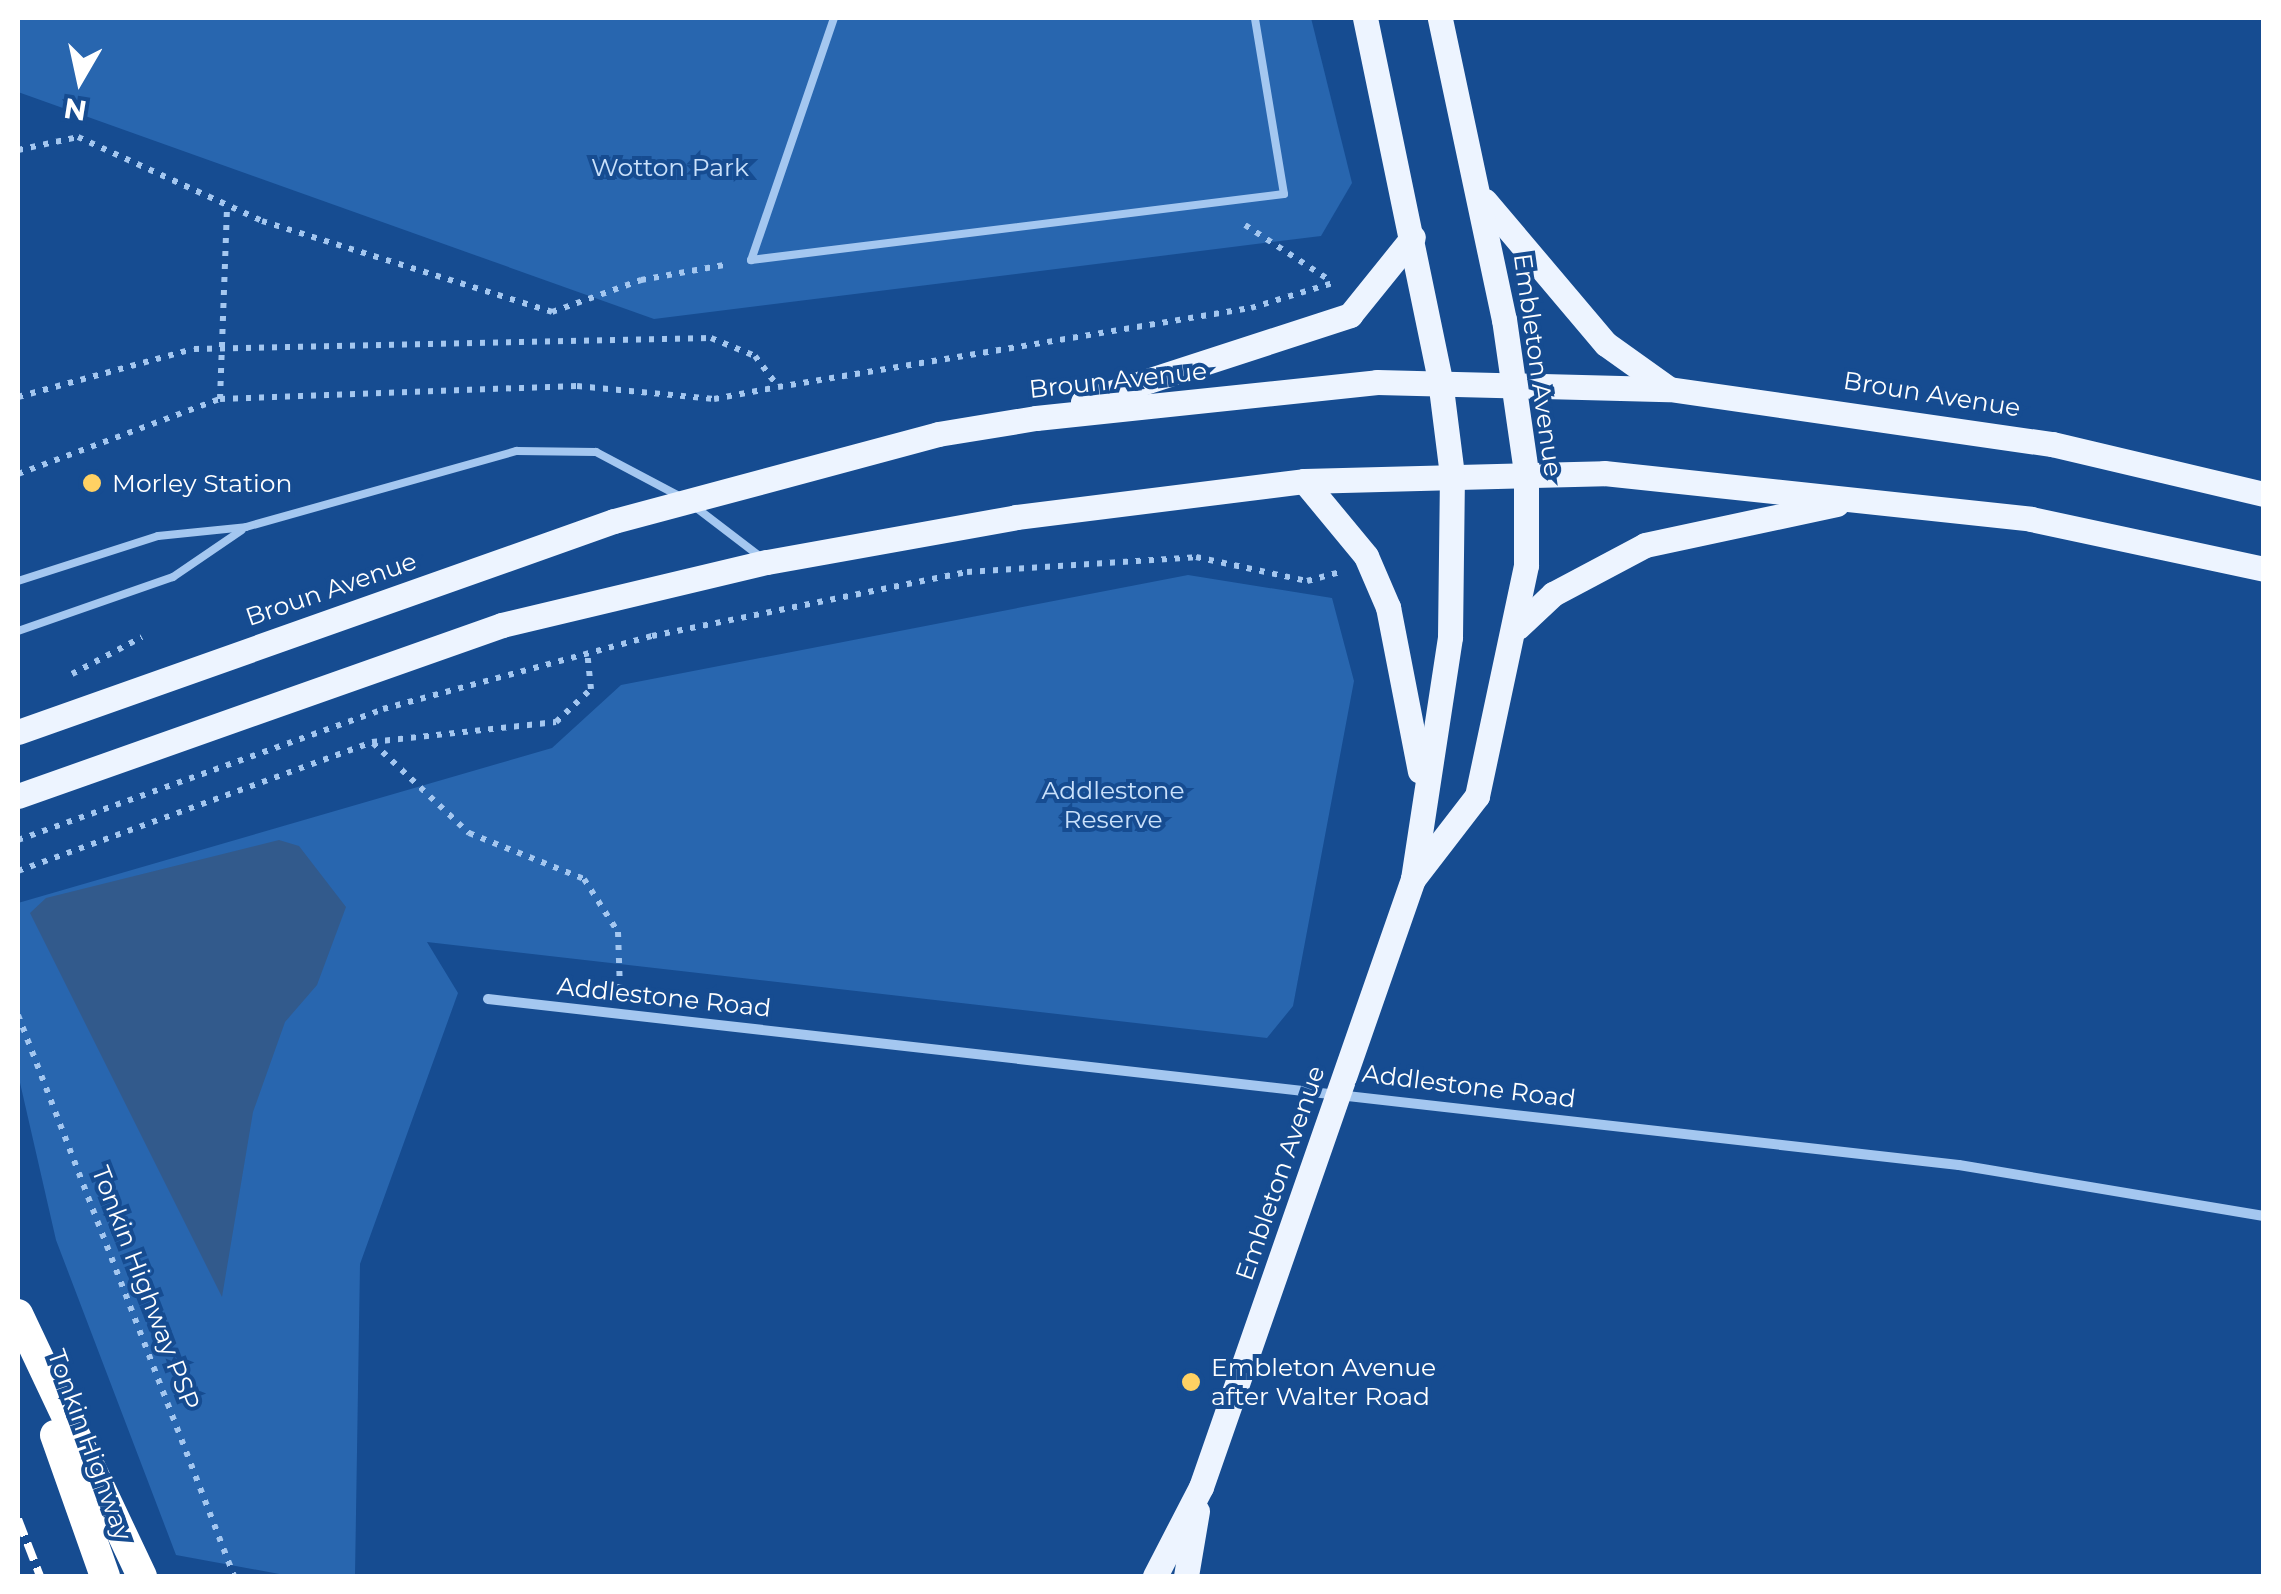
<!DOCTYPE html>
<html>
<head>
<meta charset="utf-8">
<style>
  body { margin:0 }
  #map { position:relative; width:2281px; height:1594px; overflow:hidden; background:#164c91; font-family:Montserrat,sans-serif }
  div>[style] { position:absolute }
  .green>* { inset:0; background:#2866af }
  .water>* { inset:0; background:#325a8c }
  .path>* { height:6px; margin-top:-3px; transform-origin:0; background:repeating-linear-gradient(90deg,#a4c7f0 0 5px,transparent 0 13px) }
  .service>* { height:8px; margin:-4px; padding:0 4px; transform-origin:4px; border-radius:4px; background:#a4c7f0 }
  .minor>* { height:10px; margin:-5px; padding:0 5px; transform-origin:5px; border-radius:5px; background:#a4c7f0 }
  .primary>* { height:25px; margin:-12.5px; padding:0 12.5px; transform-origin:12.5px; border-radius:12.5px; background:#edf4ff }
  .motorway>* { height:30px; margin:-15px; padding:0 15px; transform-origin:15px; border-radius:15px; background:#fff }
  .rail>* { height:8px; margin-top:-4px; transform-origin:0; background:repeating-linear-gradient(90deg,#fff 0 18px,transparent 0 26px) }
  .dots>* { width:28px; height:28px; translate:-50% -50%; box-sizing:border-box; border:5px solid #164c91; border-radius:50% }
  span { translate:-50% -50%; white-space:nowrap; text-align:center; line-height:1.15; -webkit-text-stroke:8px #164c91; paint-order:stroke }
  .park-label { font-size:25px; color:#cae1fb }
  .street-label { font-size:25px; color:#fff }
  .poi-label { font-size:25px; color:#fff }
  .left { translate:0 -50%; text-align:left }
  .frame { position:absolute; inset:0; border:20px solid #fff; pointer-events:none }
  .north { position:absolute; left:30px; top:30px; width:100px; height:100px; -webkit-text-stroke:8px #164c91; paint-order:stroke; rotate:189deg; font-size:28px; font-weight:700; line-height:40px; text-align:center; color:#fff }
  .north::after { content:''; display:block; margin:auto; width:35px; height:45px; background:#fff; clip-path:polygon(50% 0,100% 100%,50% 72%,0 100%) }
</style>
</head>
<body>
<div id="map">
  <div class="green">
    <i style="clip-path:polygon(18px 18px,1311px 18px,1352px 183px,1321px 236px,654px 319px,18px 92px)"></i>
    <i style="clip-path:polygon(1188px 575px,1332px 598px,1354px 681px,1293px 1006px,1267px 1038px,427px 942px,458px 993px,360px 1264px,355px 1576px,290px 1576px,176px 1555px,56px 1240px,18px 1074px,18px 903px,552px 748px,621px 685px)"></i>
  </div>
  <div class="water">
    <i style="clip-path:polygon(279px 840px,299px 846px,346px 907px,317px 985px,285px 1022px,253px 1112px,222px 1297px,30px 913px,46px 898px)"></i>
  </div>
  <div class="path">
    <i style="left:18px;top:150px;width:61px;rotate:-12.2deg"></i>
    <i style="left:78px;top:137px;width:202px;rotate:24.5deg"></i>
    <i style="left:262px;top:221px;width:304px;rotate:17.4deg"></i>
    <i style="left:552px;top:312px;width:95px;rotate:-19.8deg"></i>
    <i style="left:641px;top:280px;width:90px;rotate:-10.2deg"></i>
    <i style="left:1245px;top:225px;width:103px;rotate:33.1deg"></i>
    <i style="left:18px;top:397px;width:182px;rotate:-15.3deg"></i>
    <i style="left:194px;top:349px;width:517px;rotate:-1.22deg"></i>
    <i style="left:711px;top:338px;width:48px;rotate:22.2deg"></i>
    <i style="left:755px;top:356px;width:39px;rotate:53deg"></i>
    <i style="left:778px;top:387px;width:480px;rotate:-9.5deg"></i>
    <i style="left:1251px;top:308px;width:86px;rotate:-17deg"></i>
    <i style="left:220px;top:399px;width:195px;rotate:-87.9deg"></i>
    <i style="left:18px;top:474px;width:215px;rotate:-20.4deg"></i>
    <i style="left:220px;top:399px;width:357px;rotate:-2.1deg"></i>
    <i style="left:577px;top:386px;width:138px;rotate:5.4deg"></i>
    <i style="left:714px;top:399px;width:65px;rotate:-10.6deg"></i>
    <i style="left:72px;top:674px;width:79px;rotate:-27.9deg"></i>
    <i style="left:373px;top:743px;width:132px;rotate:43.2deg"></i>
    <i style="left:469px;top:833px;width:124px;rotate:21.8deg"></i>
    <i style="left:584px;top:879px;width:63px;rotate:57.3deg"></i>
    <i style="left:618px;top:932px;width:58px;rotate:88deg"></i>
    <i style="left:18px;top:840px;width:388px;rotate:-19.7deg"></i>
    <i style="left:383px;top:709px;width:279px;rotate:-15.2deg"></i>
    <i style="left:652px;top:636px;width:321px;rotate:-11.5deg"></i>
    <i style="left:967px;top:572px;width:229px;rotate:-3.7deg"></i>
    <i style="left:1196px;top:557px;width:114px;rotate:12.2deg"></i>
    <i style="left:1307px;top:581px;width:34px;rotate:-15deg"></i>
    <i style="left:18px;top:871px;width:377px;rotate:-20deg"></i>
    <i style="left:372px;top:742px;width:185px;rotate:-6.2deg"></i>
    <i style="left:556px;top:722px;width:48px;rotate:-43.3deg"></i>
    <i style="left:591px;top:689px;width:38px;rotate:-96deg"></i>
    <i style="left:18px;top:1015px;width:601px;rotate:68.94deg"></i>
  </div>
  <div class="service">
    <i style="left:834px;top:18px;width:256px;rotate:108.9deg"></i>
    <i style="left:751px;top:260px;width:537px;rotate:-7.06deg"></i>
    <i style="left:1284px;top:194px;width:178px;rotate:-99.4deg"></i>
    <i style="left:694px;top:506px;width:86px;rotate:37.4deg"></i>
    <i style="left:18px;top:581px;width:147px;rotate:-17.8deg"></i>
    <i style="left:158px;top:536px;width:88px;rotate:-5.8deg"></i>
    <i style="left:246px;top:527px;width:281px;rotate:-15.7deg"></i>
    <i style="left:517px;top:451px;width:79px;rotate:0.7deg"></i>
    <i style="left:596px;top:452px;width:98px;rotate:27.9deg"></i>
    <i style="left:18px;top:631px;width:164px;rotate:-19.2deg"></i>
    <i style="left:173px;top:577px;width:83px;rotate:-34.3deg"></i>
  </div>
  <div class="minor">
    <i style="left:488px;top:999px;width:1480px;rotate:6.44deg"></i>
    <i style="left:1959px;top:1165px;width:309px;rotate:9.5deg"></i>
  </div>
  <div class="primary">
    <i style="left:1485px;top:201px;width:187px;rotate:49.8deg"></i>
    <i style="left:1606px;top:344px;width:77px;rotate:35.5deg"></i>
    <i style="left:1083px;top:402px;width:281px;rotate:-18deg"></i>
    <i style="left:1350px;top:315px;width:100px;rotate:-51.1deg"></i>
    <i style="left:1304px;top:481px;width:97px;rotate:50.4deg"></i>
    <i style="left:1366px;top:556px;width:56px;rotate:66.7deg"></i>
    <i style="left:1388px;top:607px;width:167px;rotate:79deg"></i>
    <i style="left:1518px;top:627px;width:48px;rotate:-43.3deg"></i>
    <i style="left:1553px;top:594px;width:104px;rotate:-28deg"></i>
    <i style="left:1645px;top:545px;width:196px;rotate:-12.1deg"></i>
    <i style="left:18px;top:732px;width:632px;rotate:-19.5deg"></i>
    <i style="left:614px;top:521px;width:335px;rotate:-15deg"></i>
    <i style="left:938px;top:434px;width:99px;rotate:-9.3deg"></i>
    <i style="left:1036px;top:418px;width:343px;rotate:-6deg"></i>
    <i style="left:1377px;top:382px;width:292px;rotate:1.4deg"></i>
    <i style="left:1669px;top:389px;width:387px;rotate:8.2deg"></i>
    <i style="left:2052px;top:444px;width:218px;rotate:13.3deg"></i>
    <i style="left:18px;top:796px;width:513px;rotate:-19.46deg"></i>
    <i style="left:502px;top:625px;width:272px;rotate:-13.4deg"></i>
    <i style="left:767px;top:562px;width:253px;rotate:-10.2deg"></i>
    <i style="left:1016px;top:517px;width:290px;rotate:-7.1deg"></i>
    <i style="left:1304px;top:481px;width:300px;rotate:-1.5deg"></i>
    <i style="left:1604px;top:473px;width:429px;rotate:6.1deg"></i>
    <i style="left:2031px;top:519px;width:238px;rotate:12.1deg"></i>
    <i style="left:1413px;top:879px;width:105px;rotate:-52.4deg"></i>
    <i style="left:1477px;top:796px;width:236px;rotate:-78deg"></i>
    <i style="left:1526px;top:565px;width:93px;rotate:-90deg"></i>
    <i style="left:1526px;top:472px;width:154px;rotate:-98.2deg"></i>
    <i style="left:1504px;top:320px;width:309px;rotate:-102deg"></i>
    <i style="left:1155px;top:1576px;width:100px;rotate:-62.7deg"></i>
    <i style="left:1201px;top:1487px;width:644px;rotate:-70.78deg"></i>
    <i style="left:1413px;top:879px;width:245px;rotate:-81.3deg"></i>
    <i style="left:1450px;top:637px;width:162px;rotate:-89.3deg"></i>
    <i style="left:1452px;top:475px;width:96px;rotate:-97.2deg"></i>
    <i style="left:1440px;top:380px;width:370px;rotate:-101.7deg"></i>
    <i style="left:1186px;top:1576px;width:66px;rotate:-80.4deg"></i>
  </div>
  <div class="motorway">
    <i style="left:18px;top:1314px;width:290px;rotate:64.7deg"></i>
    <i style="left:55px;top:1435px;width:150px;rotate:70.5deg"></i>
  </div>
  <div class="rail">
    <i style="left:18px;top:1519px;width:61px;rotate:68.9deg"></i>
  </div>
  <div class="dots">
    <i style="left:92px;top:483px;background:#ffd163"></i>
    <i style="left:1191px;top:1382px;background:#ffd163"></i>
  </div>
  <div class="park-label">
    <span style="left:670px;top:167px">Wotton Park</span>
    <span style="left:1113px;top:805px">Addlestone<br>Reserve</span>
  </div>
  <div class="street-label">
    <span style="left:1538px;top:365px;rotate:82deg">Embleton Avenue</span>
    <span style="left:1118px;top:380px;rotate:-6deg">Broun Avenue</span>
    <span style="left:1932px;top:394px;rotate:9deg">Broun Avenue</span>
    <span style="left:331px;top:589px;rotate:-19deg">Broun Avenue</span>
    <span style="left:664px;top:997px;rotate:6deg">Addlestone Road</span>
    <span style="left:1469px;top:1086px;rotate:7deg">Addlestone Road</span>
    <span style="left:1280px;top:1173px;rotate:-71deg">Embleton Avenue</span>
    <span style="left:146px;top:1288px;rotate:69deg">Tonkin Highway PSP</span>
    <span style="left:90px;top:1445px;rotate:70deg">Tonkin Highway</span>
  </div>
  <div class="poi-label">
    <span class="left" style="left:112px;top:483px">Morley Station</span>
    <span class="left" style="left:1211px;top:1382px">Embleton Avenue<br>after Walter Road</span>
  </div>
  <div class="frame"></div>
  <div class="north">N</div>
</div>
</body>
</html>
